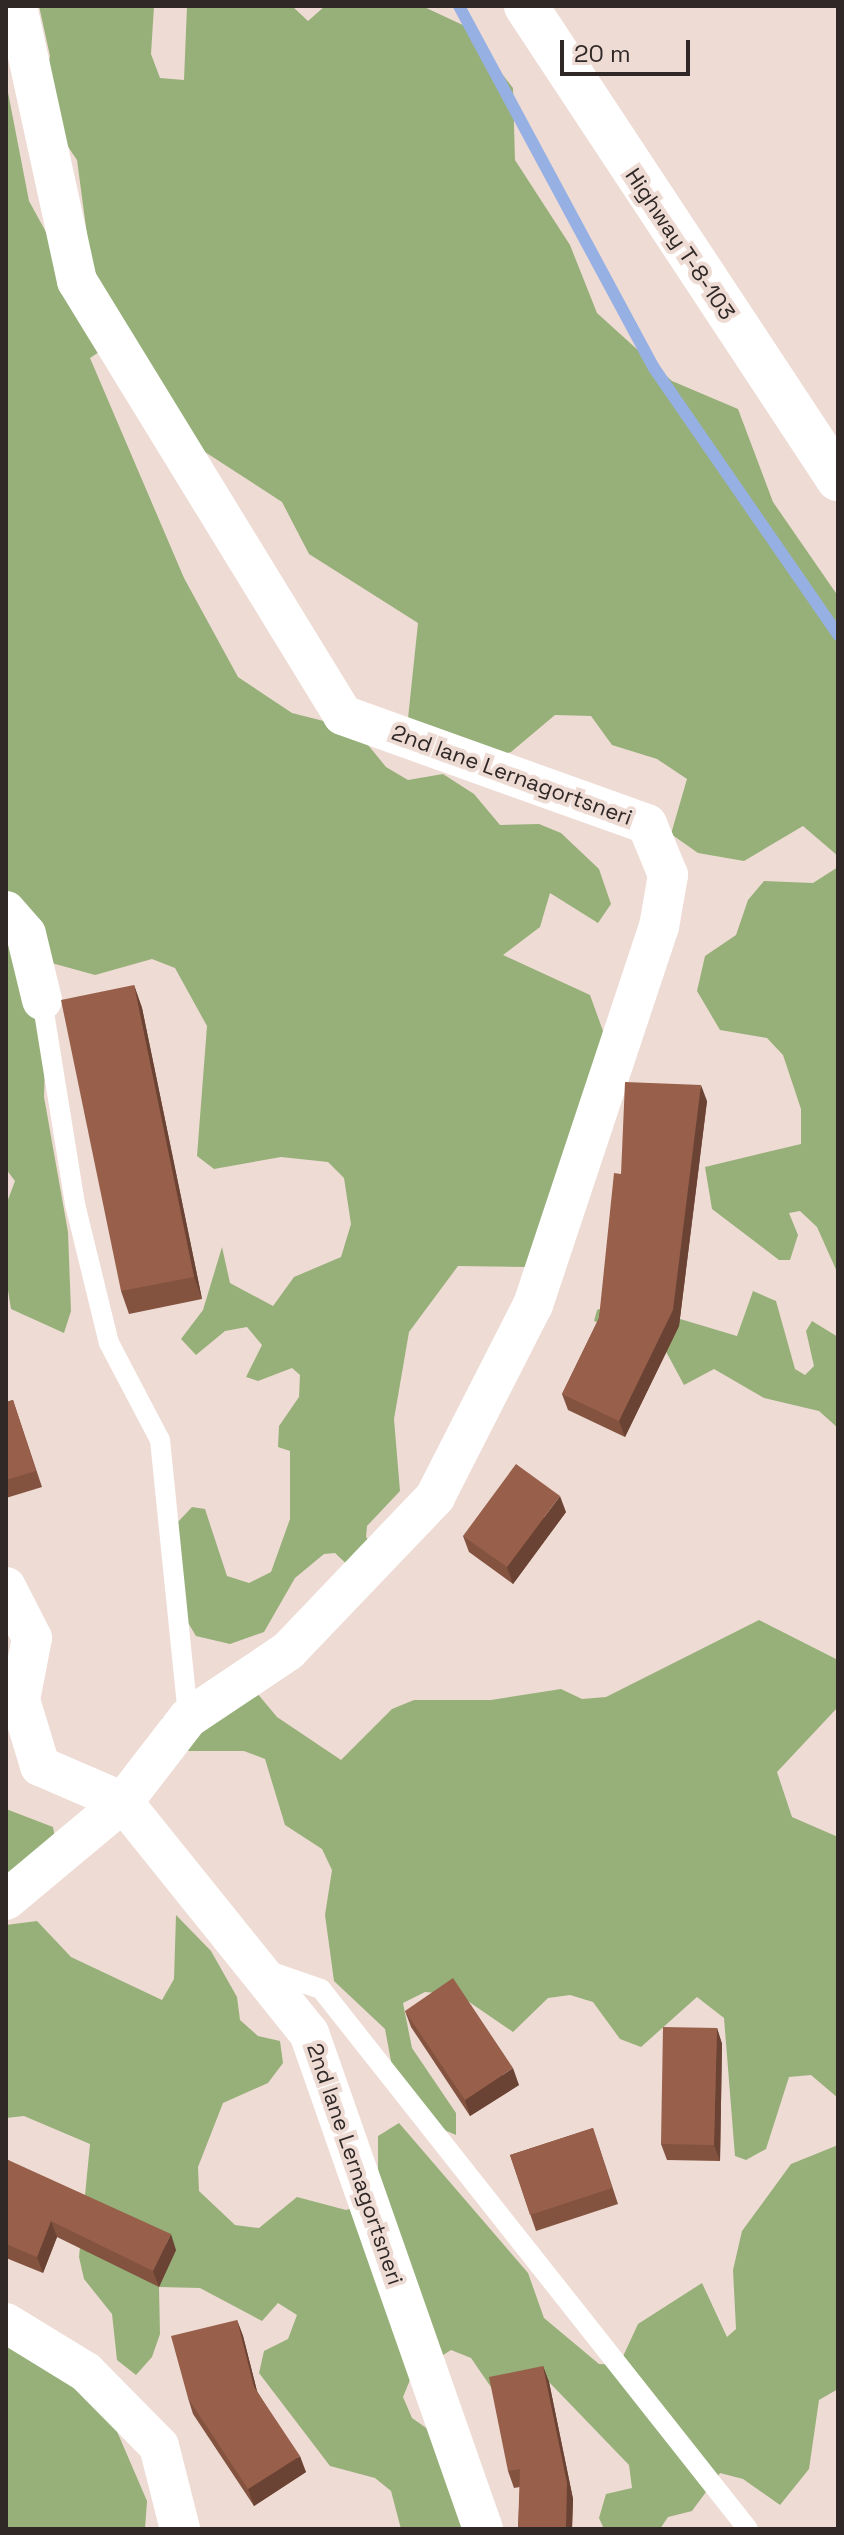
<!DOCTYPE html>
<html>
<head>
<meta charset="utf-8">
<style>
  body { margin:0 }
  #map { position:relative; width:844px; height:2535px; overflow:hidden; background:#eedbd4; font-family:"Space Grotesk",sans-serif }
  div>[style] { position:absolute }
  .forest>* { inset:0; background:#97b079 }
  .stream>* { height:12px; margin:-6px; padding:0 6px; transform-origin:6px; border-radius:6px; background:#97b0e4 }
  .service>* { height:20px; margin:-10px; padding:0 10px; transform-origin:10px; border-radius:10px; background:#fff }
  .minor>* { height:40px; margin:-20px; padding:0 20px; transform-origin:20px; border-radius:20px; background:#fff }
  .tertiary>* { height:44px; margin:-22px; padding:0 22px; transform-origin:22px; border-radius:22px; background:#fff }
  .wall>* { inset:0; background:#835340 }
  .shaded-wall>* { inset:0; background:#6a4334 }
  .building>* { inset:0; background:#98604b }
  span { translate:-50% -50%; white-space:nowrap; text-align:center; line-height:1.15; -webkit-text-stroke:8px #eedbd4; paint-order:stroke }
  .street-label { font-size:22px; color:#2f2826 }
  .frame { position:absolute; inset:0; border:8px solid #2f2826; pointer-events:none }
  .scale { position:absolute; left:560px; top:40px; width:130px; height:36px; box-sizing:border-box; border:4px solid #2f2826; border-top:0; padding-left:10px; font-size:24px; line-height:28px; white-space:nowrap; color:#2f2826; -webkit-text-stroke:6px #eedbd4; paint-order:stroke }
</style>
</head>
<body>
<div id="map">
  <div class="forest">
    <i style="clip-path:polygon(39px 6px,154px 6px,151px 54px,160px 78px,184px 80px,187px 6px,292px 6px,308px 21px,325px 6px,422px 6px,465px 26px,513px 88px,515px 160px,570px 245px,597px 313px,672px 381px,738px 409px,773px 502px,838px 596px,838px 856px,803px 826px,744px 861px,698px 853px,671px 834px,687px 779px,657px 759px,612px 745px,591px 716px,555px 715px,511px 752px,478px 761px,407px 728px,418px 623px,309px 554px,282px 502px,205px 452px,99px 352px,90px 358px,184px 578px,238px 677px,292px 713px,355px 729px,386px 767px,408px 780px,443px 774px,474px 794px,500px 825px,539px 824px,561px 833px,599px 869px,611px 904px,598px 923px,550px 893px,540px 927px,503px 955px,590px 995px,603px 1031px,601px 1056px,529px 1267px,458px 1266px,409px 1332px,394px 1419px,400px 1491px,367px 1526px,366px 1537px,383px 1555px,358px 1575px,335px 1553px,324px 1554px,295px 1578px,264px 1632px,230px 1644px,196px 1636px,184px 1616px,176px 1524px,192px 1507px,205px 1509px,227px 1576px,249px 1583px,271px 1572px,290px 1519px,290px 1451px,278px 1447px,279px 1426px,299px 1397px,300px 1375px,292px 1368px,258px 1381px,246px 1377px,262px 1345px,247px 1327px,225px 1331px,196px 1355px,181px 1339px,203px 1310px,222px 1247px,230px 1283px,273px 1306px,294px 1277px,341px 1257px,351px 1224px,344px 1178px,328px 1162px,281px 1157px,214px 1169px,197px 1156px,207px 1026px,175px 968px,152px 959px,95px 975px,48px 962px,44px 1097px,68px 1232px,71px 1311px,64px 1333px,11px 1309px,6px 1278px,6px 1205px,15px 1181px,6px 1169px,6px 82px,29px 201px,52px 243px,92px 272px,77px 160px,40px 105px,50px 56px)"></i>
    <i style="clip-path:polygon(838px 867px,838px 1274px,817px 1227px,800px 1211px,789px 1213px,798px 1235px,790px 1260px,779px 1260px,712px 1209px,705px 1167px,801px 1144px,801px 1109px,783px 1055px,767px 1038px,720px 1030px,697px 991px,705px 956px,736px 935px,748px 900px,764px 881px,813px 883px)"></i>
    <i style="clip-path:polygon(753px 1291px,776px 1301px,795px 1369px,805px 1375px,814px 1366px,806px 1331px,812px 1321px,838px 1337px,838px 1428px,819px 1411px,764px 1398px,714px 1369px,684px 1385px,663px 1346px,594px 1321px,597px 1310px,620px 1301px,737px 1336px)"></i>
    <i style="clip-path:polygon(759px 1620px,838px 1660px,838px 1707px,777px 1772px,792px 1817px,838px 1837px,838px 2098px,811px 2075px,789px 2077px,766px 2149px,746px 2160px,735px 2156px,724px 2018px,697px 1997px,641px 2047px,620px 2039px,593px 2002px,570px 1995px,548px 1998px,513px 2032px,459px 1995px,425px 1992px,403px 2003px,412px 2048px,456px 2113px,456px 2135px,435px 2126px,393px 2072px,385px 2029px,334px 1981px,325px 1915px,332px 1870px,322px 1849px,285px 1825px,265px 1759px,244px 1751px,174px 1751px,154px 1739px,163px 1717px,188px 1718px,247px 1681px,277px 1717px,341px 1760px,392px 1709px,414px 1700px,491px 1700px,561px 1689px,582px 1699px,606px 1697px)"></i>
    <i style="clip-path:polygon(6px 1809px,53px 1827px,57px 1849px,6px 1886px)"></i>
    <i style="clip-path:polygon(176px 1915px,211px 1951px,237px 1997px,240px 2020px,258px 2036px,280px 2041px,283px 2063px,268px 2083px,223px 2103px,198px 2167px,199px 2191px,235px 2225px,259px 2228px,297px 2197px,346px 2210px,369px 2203px,378px 2182px,378px 2136px,399px 2123px,528px 2273px,544px 2318px,599px 2364px,619px 2365px,638px 2324px,702px 2283px,727px 2337px,736px 2329px,733px 2270px,742px 2231px,791px 2164px,838px 2145px,838px 2389px,819px 2400px,809px 2469px,780px 2505px,743px 2479px,720px 2473px,692px 2511px,668px 2517px,660px 2529px,604px 2529px,599px 2518px,606px 2494px,632px 2488px,629px 2465px,549px 2382px,495px 2393px,471px 2358px,451px 2350px,412px 2375px,403px 2397px,412px 2418px,432px 2432px,479px 2529px,401px 2529px,391px 2491px,375px 2478px,330px 2466px,259px 2373px,264px 2351px,288px 2339px,297px 2315px,278px 2303px,262px 2321px,200px 2288px,159px 2287px,160px 2334px,152px 2357px,136px 2375px,117px 2360px,112px 2314px,84px 2279px,79px 2257px,90px 2144px,24px 2116px,6px 2118px,6px 1925px,37px 1921px,71px 1957px,162px 2000px,174px 1979px)"></i>
    <i style="clip-path:polygon(6px 2318px,116px 2429px,147px 2501px,145px 2529px,6px 2529px)"></i>
  </div>
  <div class="stream">
    <i style="left:459px;top:6px;width:411px;rotate:61.7deg"></i>
    <i style="left:654px;top:368px;width:324px;rotate:55.4deg"></i>
  </div>
  <div class="service">
    <i style="left:42px;top:1000px;width:207px;rotate:80.8deg"></i>
    <i style="left:75px;top:1204px;width:143px;rotate:76.3deg"></i>
    <i style="left:109px;top:1343px;width:110px;rotate:62.3deg"></i>
    <i style="left:160px;top:1440px;width:279px;rotate:84.2deg"></i>
    <i style="left:266px;top:1970px;width:58px;rotate:19.1deg"></i>
    <i style="left:321px;top:1989px;width:688px;rotate:51.67deg"></i>
  </div>
  <div class="minor">
    <i style="left:6px;top:911px;width:30px;rotate:49deg"></i>
    <i style="left:26px;top:934px;width:68px;rotate:76.4deg"></i>
    <i style="left:6px;top:1587px;width:57px;rotate:63deg"></i>
    <i style="left:32px;top:1638px;width:63px;rotate:101deg"></i>
    <i style="left:20px;top:1700px;width:69px;rotate:73.1deg"></i>
    <i style="left:40px;top:1766px;width:90px;rotate:23.4deg"></i>
    <i style="left:123px;top:1802px;width:297px;rotate:51.2deg"></i>
    <i style="left:309px;top:2033px;width:526px;rotate:70.67deg"></i>
    <i style="left:6px;top:1900px;width:153px;rotate:-39.9deg"></i>
    <i style="left:123px;top:1802px;width:106px;rotate:-52.3deg"></i>
    <i style="left:188px;top:1718px;width:120px;rotate:-33.8deg"></i>
    <i style="left:288px;top:1651px;width:213px;rotate:-46.3deg"></i>
    <i style="left:435px;top:1497px;width:216px;rotate:-63deg"></i>
    <i style="left:533px;top:1305px;width:398px;rotate:-71.6deg"></i>
    <i style="left:659px;top:927px;width:53px;rotate:-80.2deg"></i>
    <i style="left:668px;top:875px;width:55px;rotate:-112.4deg"></i>
    <i style="left:647px;top:824px;width:323px;rotate:-160.3deg"></i>
    <i style="left:343px;top:715px;width:509px;rotate:-121.5deg"></i>
    <i style="left:77px;top:281px;width:281px;rotate:-102.3deg"></i>
    <i style="left:6px;top:2323px;width:94px;rotate:31.5deg"></i>
    <i style="left:86px;top:2372px;width:104px;rotate:45.4deg"></i>
    <i style="left:159px;top:2446px;width:86px;rotate:75.8deg"></i>
  </div>
  <div class="tertiary">
    <i style="left:526px;top:6px;width:567px;rotate:56.59deg"></i>
  </div>
  <div class="wall">
    <i style="clip-path:polygon(134px 985px,142px 1008px,202px 1299px,129px 1314px,121px 1291px)"></i>
    <i style="clip-path:polygon(707px 1101px,679px 1326px,625px 1437px,568px 1410px,562px 1394px,599px 1318px,621px 1174px)"></i>
    <i style="clip-path:polygon(13px 1400px,42px 1487px,6px 1498px,6px 1402px)"></i>
    <i style="clip-path:polygon(566px 1512px,513px 1584px,469px 1552px,463px 1536px)"></i>
    <i style="clip-path:polygon(405px 2011px,519px 2085px,470px 2116px,411px 2027px)"></i>
    <i style="clip-path:polygon(717px 2028px,722px 2044px,720px 2161px,667px 2160px,661px 2144px)"></i>
    <i style="clip-path:polygon(593px 2128px,618px 2204px,536px 2231px,510px 2155px)"></i>
    <i style="clip-path:polygon(6px 2159px,176px 2250px,159px 2287px,57px 2237px,43px 2273px,6px 2258px)"></i>
    <i style="clip-path:polygon(237px 2320px,243px 2336px,257px 2391px,306px 2472px,254px 2506px,193px 2414px,188px 2398px)"></i>
    <i style="clip-path:polygon(543px 2366px,549px 2382px,573px 2499px,572px 2529px,518px 2529px,520px 2487px,514px 2488px,508px 2471px)"></i>
  </div>
  <div class="shaded-wall">
    <i style="clip-path:polygon(134px 985px,142px 1008px,202px 1299px,194px 1277px)"></i>
    <i style="clip-path:polygon(701px 1085px,707px 1101px,679px 1326px,625px 1437px,619px 1421px)"></i>
    <i style="clip-path:polygon(560px 1496px,566px 1512px,513px 1584px,507px 1567px)"></i>
    <i style="clip-path:polygon(717px 2028px,722px 2044px,720px 2161px,714px 2145px)"></i>
    <i style="clip-path:polygon(513px 2068px,519px 2085px,470px 2116px,465px 2100px)"></i>
    <i style="clip-path:polygon(51px 2221px,57px 2237px,43px 2273px,37px 2257px)"></i>
    <i style="clip-path:polygon(171px 2234px,176px 2250px,159px 2287px,153px 2271px)"></i>
    <i style="clip-path:polygon(237px 2320px,243px 2336px,260px 2403px,254px 2387px)"></i>
    <i style="clip-path:polygon(543px 2366px,549px 2382px,573px 2499px,572px 2529px,566px 2529px)"></i>
    <i style="clip-path:polygon(300px 2456px,306px 2472px,254px 2506px,248px 2489px)"></i>
  </div>
  <div class="building">
    <i style="clip-path:polygon(134px 985px,194px 1277px,121px 1291px,61px 1000px)"></i>
    <i style="clip-path:polygon(625px 1082px,701px 1085px,673px 1310px,619px 1421px,562px 1394px,599px 1318px,614px 1173px,621px 1174px)"></i>
    <i style="clip-path:polygon(13px 1400px,36px 1471px,6px 1480px,6px 1402px)"></i>
    <i style="clip-path:polygon(516px 1464px,560px 1496px,507px 1567px,463px 1536px)"></i>
    <i style="clip-path:polygon(453px 1978px,513px 2068px,465px 2100px,405px 2011px)"></i>
    <i style="clip-path:polygon(663px 2027px,717px 2028px,714px 2145px,661px 2144px)"></i>
    <i style="clip-path:polygon(593px 2128px,612px 2188px,530px 2215px,510px 2155px)"></i>
    <i style="clip-path:polygon(6px 2159px,171px 2234px,153px 2271px,51px 2221px,37px 2257px,6px 2244px)"></i>
    <i style="clip-path:polygon(237px 2320px,254px 2387px,300px 2456px,248px 2489px,188px 2398px,171px 2336px)"></i>
    <i style="clip-path:polygon(543px 2366px,567px 2483px,566px 2529px,518px 2529px,520px 2469px,508px 2471px,489px 2377px)"></i>
  </div>
  <div class="street-label">
    <span style="left:680px;top:244px;rotate:56deg">Highway T-8-103</span>
    <span style="left:512px;top:775px;rotate:20deg">2nd lane Lernagortsneri</span>
    <span style="left:355px;top:2164px;rotate:71deg">2nd lane Lernagortsneri</span>
  </div>
  <div class="frame"></div>
  <div class="scale">20 m</div>
</div>
</body>
</html>
